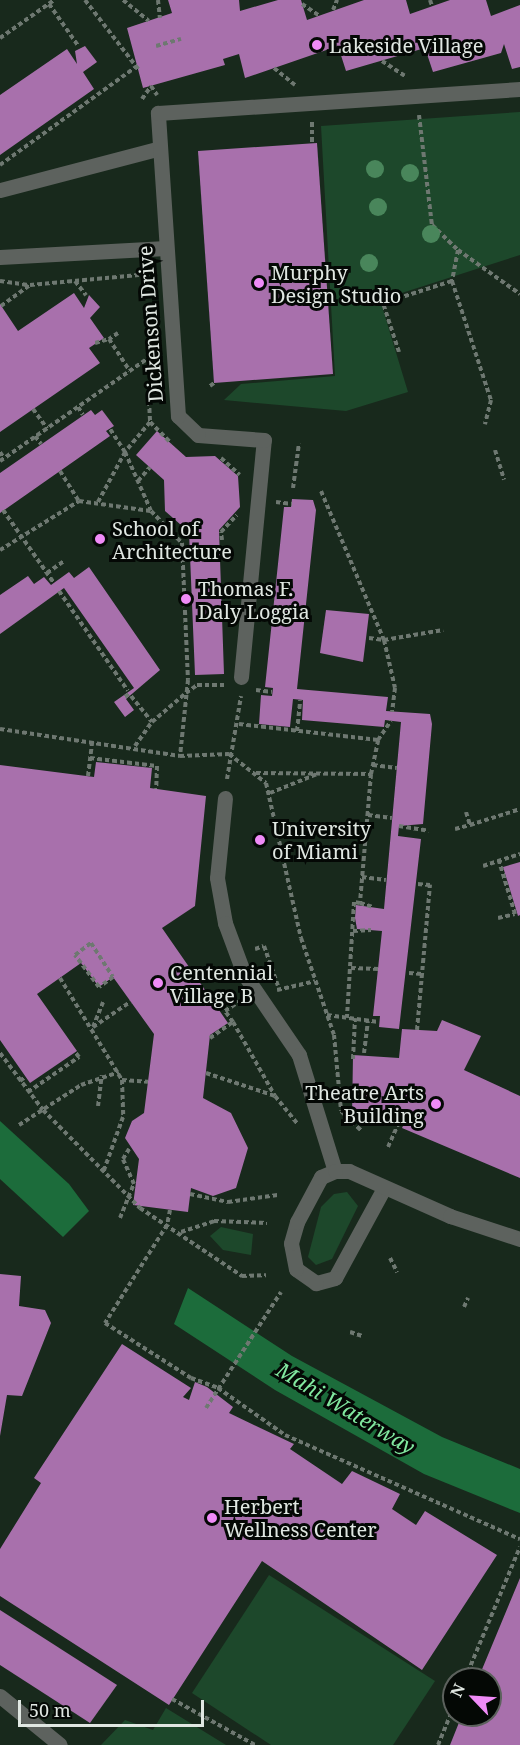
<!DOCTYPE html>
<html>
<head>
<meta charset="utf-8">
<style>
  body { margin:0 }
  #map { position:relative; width:520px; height:1745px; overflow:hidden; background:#141f17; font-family:"Noto Serif",serif }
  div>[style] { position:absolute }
  .built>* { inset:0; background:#18291c }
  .green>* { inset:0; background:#1d482b }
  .water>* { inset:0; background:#1c6c3b }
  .building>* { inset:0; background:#a870ac }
  .path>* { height:4px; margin-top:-2px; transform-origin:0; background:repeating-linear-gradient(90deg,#6e7871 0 4.5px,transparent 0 7.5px) }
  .minor>* { height:15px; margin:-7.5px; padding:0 7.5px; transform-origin:7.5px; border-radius:7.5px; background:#5d625e }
  .trees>* { width:18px; height:18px; margin:-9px; border-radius:50%; background:#49865b }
  .dots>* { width:16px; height:16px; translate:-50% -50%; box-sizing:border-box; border:3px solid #040805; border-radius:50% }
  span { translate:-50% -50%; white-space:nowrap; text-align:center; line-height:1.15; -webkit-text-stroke:6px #040805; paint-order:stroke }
  .poi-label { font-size:20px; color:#e0e7e2 }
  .left { translate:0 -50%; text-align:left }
  .right { translate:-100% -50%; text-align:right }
  .street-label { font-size:20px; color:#e0e7e2 }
  .water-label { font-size:21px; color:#81e79f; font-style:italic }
  .north { position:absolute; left:442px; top:1667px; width:60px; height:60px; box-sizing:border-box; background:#040805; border:2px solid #5c615d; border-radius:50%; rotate:295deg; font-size:16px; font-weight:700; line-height:24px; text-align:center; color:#e0e7e2 }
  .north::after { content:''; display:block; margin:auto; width:21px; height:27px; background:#ef8bf7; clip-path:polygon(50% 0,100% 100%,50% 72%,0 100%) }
  .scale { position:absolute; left:18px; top:1700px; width:186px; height:27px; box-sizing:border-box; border:3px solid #e0e7e2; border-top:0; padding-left:8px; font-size:18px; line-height:21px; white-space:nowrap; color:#e0e7e2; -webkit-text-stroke:4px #040805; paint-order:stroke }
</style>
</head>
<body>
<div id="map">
  <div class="built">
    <i style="clip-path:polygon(evenodd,0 0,520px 0,520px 1745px,0 1745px,0 0,454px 1679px,490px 1679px,490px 1715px,454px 1715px,454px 1679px)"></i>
  </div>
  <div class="green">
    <i style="clip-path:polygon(520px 112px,520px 255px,380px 300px,408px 392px,346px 411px,224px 400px,241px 384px,335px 376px,321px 126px)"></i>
    <i style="clip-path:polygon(347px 1192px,358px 1206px,332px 1259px,316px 1265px,308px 1257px,321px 1207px,334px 1194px)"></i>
    <i style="clip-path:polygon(221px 1227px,253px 1234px,251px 1255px,223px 1250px,210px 1236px)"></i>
    <i style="clip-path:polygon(269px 1575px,435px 1681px,393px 1745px,271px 1745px,192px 1693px)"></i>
    <i style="clip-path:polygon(166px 1708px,226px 1745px,101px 1745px,125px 1720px,153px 1730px)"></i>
  </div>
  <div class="water">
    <i style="clip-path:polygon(0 1121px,69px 1184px,89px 1211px,63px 1237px,0 1179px)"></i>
    <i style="clip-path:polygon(188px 1288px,292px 1356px,442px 1437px,520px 1469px,520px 1513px,424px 1474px,275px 1390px,174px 1324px)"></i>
  </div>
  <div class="building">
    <i style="clip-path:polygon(168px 0,239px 0,240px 11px,278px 0,301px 0,307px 20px,364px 0,406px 0,410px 14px,450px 0,486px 0,491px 16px,520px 5px,520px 67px,512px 69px,504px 44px,501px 53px,433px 72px,425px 48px,346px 71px,338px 46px,245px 78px,239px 54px,223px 59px,225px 65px,143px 88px,127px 28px,172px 13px)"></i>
    <i style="clip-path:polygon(85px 46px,97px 62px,83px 72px,94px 89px,0 155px,0 95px,67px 49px,77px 64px,75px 51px)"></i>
    <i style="clip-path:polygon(317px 143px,333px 374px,214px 383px,198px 151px)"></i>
    <i style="clip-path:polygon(74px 293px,84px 308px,89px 295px,100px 307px,90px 318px,104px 338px,89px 348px,100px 363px,0 432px,0 304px,18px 331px)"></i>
    <i style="clip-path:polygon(91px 410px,95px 415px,102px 410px,114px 426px,106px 431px,110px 436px,0 513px,0 473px)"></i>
    <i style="clip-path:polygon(157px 431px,186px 457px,215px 456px,238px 476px,240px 507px,219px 530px,224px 674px,195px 675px,189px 532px,165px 511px,164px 480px,136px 455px)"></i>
    <i style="clip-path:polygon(292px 499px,313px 500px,316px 510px,297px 689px,388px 697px,386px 711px,430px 714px,432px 724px,423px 824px,399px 826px,398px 836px,421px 839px,399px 1029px,379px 1027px,380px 1016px,373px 1016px,382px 931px,357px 929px,355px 918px,356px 905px,384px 909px,401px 722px,385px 720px,384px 727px,302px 720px,303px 700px,293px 699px,290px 727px,259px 724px,261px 695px,272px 696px,273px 688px,265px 687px,284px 507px,291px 507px)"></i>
    <i style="clip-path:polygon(89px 567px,160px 670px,126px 699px,134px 710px,125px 717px,114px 702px,134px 688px,64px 588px,0 634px,0 595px,28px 576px,34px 584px,44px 577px,51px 585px,69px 572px,74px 578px)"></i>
    <i style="clip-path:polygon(326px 610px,369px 614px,363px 662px,320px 653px)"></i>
    <i style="clip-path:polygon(96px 762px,152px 768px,150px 788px,206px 796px,195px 906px,162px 928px,228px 1023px,210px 1035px,203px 1098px,231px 1113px,248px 1148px,236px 1188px,213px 1196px,191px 1188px,188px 1212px,133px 1205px,139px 1159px,125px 1138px,132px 1121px,144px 1113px,154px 1034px,113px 977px,99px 987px,81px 963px,37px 994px,77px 1051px,30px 1083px,0 1040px,0 765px,94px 777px)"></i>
    <i style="clip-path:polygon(520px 862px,520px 915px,518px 916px,503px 867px)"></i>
    <i style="clip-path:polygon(442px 1020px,481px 1036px,464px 1070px,520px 1096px,520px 1178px,402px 1128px,407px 1117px,394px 1111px,394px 1121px,352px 1116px,353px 1055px,399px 1058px,402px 1029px,437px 1031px)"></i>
    <i style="clip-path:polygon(0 1274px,21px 1276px,19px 1306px,45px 1310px,51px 1323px,22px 1396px,7px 1395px,0 1436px)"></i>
    <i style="clip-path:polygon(122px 1344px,191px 1388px,183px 1397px,189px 1400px,195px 1382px,207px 1387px,233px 1407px,229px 1413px,294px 1444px,290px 1449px,342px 1484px,352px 1471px,400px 1494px,392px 1509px,416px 1525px,425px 1511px,497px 1555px,422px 1670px,262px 1561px,169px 1705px,0 1596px,0 1549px,41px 1483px,34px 1478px)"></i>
    <i style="clip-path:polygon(520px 1578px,520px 1745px,450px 1745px,462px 1715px,490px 1715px,490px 1679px,478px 1679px)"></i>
    <i style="clip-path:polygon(0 1610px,117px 1685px,90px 1723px,0 1665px)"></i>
  </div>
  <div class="path">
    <i style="left:85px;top:0;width:88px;rotate:52.4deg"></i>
    <i style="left:123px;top:0;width:33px;rotate:39deg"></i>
    <i style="left:158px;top:0;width:18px;rotate:84deg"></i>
    <i style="left:430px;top:0;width:6px;rotate:72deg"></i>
    <i style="left:49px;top:4px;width:52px;rotate:55.1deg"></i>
    <i style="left:302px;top:4px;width:22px;rotate:34deg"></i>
    <i style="left:333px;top:10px;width:11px;rotate:-68deg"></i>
    <i style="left:0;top:38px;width:66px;rotate:-35.1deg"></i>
    <i style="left:156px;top:46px;width:26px;rotate:-16deg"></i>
    <i style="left:382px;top:61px;width:27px;rotate:33deg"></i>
    <i style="left:274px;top:68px;width:27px;rotate:39deg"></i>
    <i style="left:142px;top:99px;width:16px;rotate:-55deg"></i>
    <i style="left:151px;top:86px;width:11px;rotate:56deg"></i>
    <i style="left:419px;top:115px;width:111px;rotate:83.3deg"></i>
    <i style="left:432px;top:225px;width:36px;rotate:44deg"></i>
    <i style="left:458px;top:250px;width:32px;rotate:101deg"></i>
    <i style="left:312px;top:122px;width:21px;rotate:90deg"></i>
    <i style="left:0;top:165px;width:168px;rotate:-35.8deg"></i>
    <i style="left:458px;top:250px;width:76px;rotate:35.4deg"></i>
    <i style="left:0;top:281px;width:30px;rotate:8deg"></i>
    <i style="left:30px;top:285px;width:120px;rotate:-5.3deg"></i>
    <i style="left:75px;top:281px;width:18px;rotate:52deg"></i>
    <i style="left:1px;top:306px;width:36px;rotate:-36deg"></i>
    <i style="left:118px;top:333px;width:11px;rotate:146deg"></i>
    <i style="left:109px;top:339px;width:38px;rotate:57deg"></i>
    <i style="left:95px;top:343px;width:15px;rotate:-16deg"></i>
    <i style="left:399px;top:352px;width:52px;rotate:-108.1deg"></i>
    <i style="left:383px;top:303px;width:72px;rotate:-17.7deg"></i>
    <i style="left:452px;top:281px;width:125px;rotate:71.9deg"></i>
    <i style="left:491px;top:400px;width:25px;rotate:104deg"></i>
    <i style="left:210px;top:386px;width:5px;rotate:-37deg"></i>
    <i style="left:149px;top:401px;width:21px;rotate:87deg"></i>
    <i style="left:150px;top:422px;width:39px;rotate:130deg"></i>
    <i style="left:125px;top:452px;width:64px;rotate:66.2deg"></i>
    <i style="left:151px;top:511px;width:45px;rotate:45.9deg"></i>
    <i style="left:182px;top:543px;width:137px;rotate:87.5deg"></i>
    <i style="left:188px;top:680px;width:76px;rotate:96deg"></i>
    <i style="left:78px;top:407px;width:9px;rotate:58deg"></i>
    <i style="left:33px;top:409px;width:24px;rotate:54deg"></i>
    <i style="left:150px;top:422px;width:30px;rotate:45deg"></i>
    <i style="left:35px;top:436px;width:10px;rotate:53deg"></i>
    <i style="left:495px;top:450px;width:31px;rotate:73deg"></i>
    <i style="left:0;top:452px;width:7px;rotate:56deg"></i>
    <i style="left:221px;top:458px;width:25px;rotate:42deg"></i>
    <i style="left:0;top:461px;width:179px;rotate:-34.8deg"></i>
    <i style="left:60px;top:471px;width:36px;rotate:58deg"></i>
    <i style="left:138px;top:481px;width:18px;rotate:-49deg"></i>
    <i style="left:293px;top:488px;width:45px;rotate:-82.4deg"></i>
    <i style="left:321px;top:491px;width:162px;rotate:67.1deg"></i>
    <i style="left:384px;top:640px;width:60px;rotate:-9.6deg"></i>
    <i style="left:98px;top:502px;width:57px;rotate:-61.6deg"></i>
    <i style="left:125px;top:452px;width:27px;rotate:-123deg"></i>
    <i style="left:276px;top:502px;width:16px;rotate:7deg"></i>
    <i style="left:3px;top:510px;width:89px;rotate:55.1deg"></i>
    <i style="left:222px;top:540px;width:8px;rotate:-97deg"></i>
    <i style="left:221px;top:532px;width:23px;rotate:-47deg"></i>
    <i style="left:0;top:550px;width:93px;rotate:-31.8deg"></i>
    <i style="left:79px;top:501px;width:72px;rotate:8deg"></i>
    <i style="left:47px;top:573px;width:21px;rotate:-35deg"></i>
    <i style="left:59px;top:591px;width:121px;rotate:55.4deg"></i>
    <i style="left:369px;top:638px;width:15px;rotate:8deg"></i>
    <i style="left:384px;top:640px;width:49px;rotate:77.1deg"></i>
    <i style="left:395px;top:688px;width:24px;rotate:97deg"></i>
    <i style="left:256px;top:690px;width:16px;rotate:7deg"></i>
    <i style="left:131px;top:696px;width:33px;rotate:51deg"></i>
    <i style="left:125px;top:697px;width:6px;rotate:-39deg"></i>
    <i style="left:239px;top:724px;width:140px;rotate:6.6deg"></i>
    <i style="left:0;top:729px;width:182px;rotate:8.5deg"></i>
    <i style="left:180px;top:756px;width:49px;rotate:-2.3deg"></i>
    <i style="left:229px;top:754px;width:47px;rotate:38.1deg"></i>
    <i style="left:266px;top:783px;width:159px;rotate:77.3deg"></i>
    <i style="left:301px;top:938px;width:102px;rotate:71.2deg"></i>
    <i style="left:334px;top:1035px;width:76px;rotate:84.7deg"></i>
    <i style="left:341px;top:1111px;width:28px;rotate:44deg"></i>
    <i style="left:297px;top:731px;width:31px;rotate:-84deg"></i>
    <i style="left:135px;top:746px;width:29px;rotate:-55deg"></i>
    <i style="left:152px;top:722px;width:45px;rotate:-40.5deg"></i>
    <i style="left:186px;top:693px;width:14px;rotate:-36deg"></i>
    <i style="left:197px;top:685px;width:28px"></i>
    <i style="left:90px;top:758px;width:67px;rotate:6.8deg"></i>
    <i style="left:157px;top:766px;width:23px;rotate:92deg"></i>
    <i style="left:373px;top:765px;width:24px;rotate:7deg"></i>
    <i style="left:256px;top:773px;width:115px;rotate:0.5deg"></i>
    <i style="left:371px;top:774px;width:129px;rotate:94.9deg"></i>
    <i style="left:360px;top:903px;width:6px;rotate:-171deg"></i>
    <i style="left:354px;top:902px;width:116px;rotate:93.5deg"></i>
    <i style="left:371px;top:774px;width:35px;rotate:-78deg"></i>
    <i style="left:378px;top:740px;width:23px;rotate:-56deg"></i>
    <i style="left:88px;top:776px;width:35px;rotate:-83deg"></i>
    <i style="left:227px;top:779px;width:84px;rotate:-80.4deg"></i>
    <i style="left:270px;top:793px;width:51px;rotate:-22deg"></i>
    <i style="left:466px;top:812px;width:14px;rotate:73deg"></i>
    <i style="left:470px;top:825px;width:52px;rotate:-17.7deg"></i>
    <i style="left:368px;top:815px;width:24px;rotate:7deg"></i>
    <i style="left:399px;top:826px;width:30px;rotate:9deg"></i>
    <i style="left:455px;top:829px;width:16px;rotate:-15deg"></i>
    <i style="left:483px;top:866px;width:39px;rotate:-18deg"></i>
    <i style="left:362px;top:877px;width:24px;rotate:7deg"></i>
    <i style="left:360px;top:903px;width:14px;rotate:17deg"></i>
    <i style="left:498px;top:918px;width:17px;rotate:-13deg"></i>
    <i style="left:515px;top:914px;width:55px;rotate:-106.8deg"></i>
    <i style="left:353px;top:931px;width:18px;rotate:-3deg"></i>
    <i style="left:91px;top:943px;width:40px;rotate:57.1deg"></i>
    <i style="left:113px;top:977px;width:17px;rotate:144deg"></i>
    <i style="left:99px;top:987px;width:40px;rotate:-127deg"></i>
    <i style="left:75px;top:955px;width:20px;rotate:-37deg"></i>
    <i style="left:255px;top:949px;width:9px;rotate:-18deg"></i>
    <i style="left:264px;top:946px;width:42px;rotate:70.7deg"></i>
    <i style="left:351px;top:968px;width:28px;rotate:2deg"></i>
    <i style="left:409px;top:973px;width:13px;rotate:4deg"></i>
    <i style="left:60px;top:978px;width:119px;rotate:58.7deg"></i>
    <i style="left:122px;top:1080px;width:37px;rotate:88deg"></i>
    <i style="left:123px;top:1117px;width:59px;rotate:109.7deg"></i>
    <i style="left:277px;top:990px;width:39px;rotate:-13deg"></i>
    <i style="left:327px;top:1015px;width:52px;rotate:7.7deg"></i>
    <i style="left:233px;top:1022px;width:14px;rotate:-126deg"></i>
    <i style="left:225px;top:1011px;width:18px;rotate:-34deg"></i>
    <i style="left:93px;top:1027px;width:45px;rotate:-34deg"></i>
    <i style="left:93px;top:1027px;width:27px;rotate:-68deg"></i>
    <i style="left:417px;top:1030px;width:146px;rotate:-84.9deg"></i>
    <i style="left:430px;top:885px;width:13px;rotate:-176deg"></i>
    <i style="left:210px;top:1038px;width:28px;rotate:-35deg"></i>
    <i style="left:233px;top:1022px;width:85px;rotate:60.4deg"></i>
    <i style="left:275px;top:1096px;width:36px;rotate:51deg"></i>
    <i style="left:0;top:1053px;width:71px;rotate:53deg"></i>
    <i style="left:43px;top:1110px;width:138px;rotate:45.3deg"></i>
    <i style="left:140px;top:1208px;width:123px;rotate:33.7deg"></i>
    <i style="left:242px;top:1276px;width:24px;rotate:-2deg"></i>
    <i style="left:364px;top:1053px;width:32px;rotate:-83deg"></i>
    <i style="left:353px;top:1059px;width:41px;rotate:-87.2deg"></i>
    <i style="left:206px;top:1073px;width:73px;rotate:18.4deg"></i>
    <i style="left:122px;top:1080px;width:26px;rotate:4deg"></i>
    <i style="left:20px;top:1081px;width:6px;rotate:-39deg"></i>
    <i style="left:28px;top:1092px;width:62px;rotate:-34.5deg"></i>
    <i style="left:79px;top:1057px;width:6px;rotate:-129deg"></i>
    <i style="left:98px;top:1106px;width:31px;rotate:-83deg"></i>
    <i style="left:19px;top:1125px;width:74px;rotate:-32.8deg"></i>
    <i style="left:81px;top:1085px;width:40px;rotate:-18.9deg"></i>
    <i style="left:388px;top:1147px;width:35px;rotate:-66deg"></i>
    <i style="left:190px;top:1194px;width:39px;rotate:12deg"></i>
    <i style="left:228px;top:1202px;width:50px;rotate:-8deg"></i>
    <i style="left:170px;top:1210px;width:15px;rotate:101deg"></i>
    <i style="left:167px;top:1225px;width:116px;rotate:122.3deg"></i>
    <i style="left:105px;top:1323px;width:102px;rotate:32.6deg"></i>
    <i style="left:191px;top:1378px;width:29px;rotate:20deg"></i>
    <i style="left:218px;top:1388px;width:82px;rotate:35deg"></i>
    <i style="left:285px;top:1435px;width:257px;rotate:23.9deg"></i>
    <i style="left:120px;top:1218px;width:37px;rotate:-68deg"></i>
    <i style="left:134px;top:1184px;width:27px;rotate:-114deg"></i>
    <i style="left:123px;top:1159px;width:12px;rotate:-59deg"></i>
    <i style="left:181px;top:1232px;width:35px;rotate:-18deg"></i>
    <i style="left:214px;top:1221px;width:53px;rotate:2.2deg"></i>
    <i style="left:390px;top:1258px;width:16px;rotate:63deg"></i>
    <i style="left:464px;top:1307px;width:10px;rotate:-66deg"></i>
    <i style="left:350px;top:1332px;width:13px;rotate:18deg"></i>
    <i style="left:206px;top:1408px;width:138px;rotate:-57.1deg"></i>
    <i style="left:465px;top:1679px;width:143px;rotate:-67.4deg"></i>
    <i style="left:172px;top:1699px;width:95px;rotate:29deg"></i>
    <i style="left:438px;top:1745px;width:42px;rotate:-67.7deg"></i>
  </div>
  <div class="minor">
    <i style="left:0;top:190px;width:165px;rotate:-14.7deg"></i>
    <i style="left:0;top:257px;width:166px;rotate:-3.1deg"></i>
    <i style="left:241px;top:677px;width:238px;rotate:-84.5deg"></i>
    <i style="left:264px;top:440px;width:66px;rotate:-175.7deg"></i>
    <i style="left:198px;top:435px;width:28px;rotate:-136deg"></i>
    <i style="left:178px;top:416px;width:304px;rotate:-93.8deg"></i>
    <i style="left:158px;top:113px;width:363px;rotate:-3.8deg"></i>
    <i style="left:225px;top:798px;width:80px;rotate:95.7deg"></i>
    <i style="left:217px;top:878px;width:46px;rotate:79.9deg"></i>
    <i style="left:225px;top:923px;width:54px;rotate:69.6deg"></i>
    <i style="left:244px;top:974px;width:98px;rotate:55.8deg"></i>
    <i style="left:299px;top:1055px;width:121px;rotate:72.8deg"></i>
    <i style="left:384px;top:1188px;width:102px;rotate:118.6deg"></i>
    <i style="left:335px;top:1278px;width:20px;rotate:165deg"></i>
    <i style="left:316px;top:1283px;width:24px;rotate:-145deg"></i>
    <i style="left:296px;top:1269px;width:26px;rotate:-101deg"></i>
    <i style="left:291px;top:1243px;width:22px;rotate:-74deg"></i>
    <i style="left:297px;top:1222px;width:51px;rotate:-61.9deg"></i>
    <i style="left:321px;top:1177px;width:15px;rotate:-23deg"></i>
    <i style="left:335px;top:1171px;width:14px"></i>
    <i style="left:349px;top:1171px;width:111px;rotate:24deg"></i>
    <i style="left:450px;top:1216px;width:74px;rotate:18.2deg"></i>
    <i style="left:0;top:1696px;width:77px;rotate:39.2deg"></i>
  </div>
  <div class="trees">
    <i style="left:375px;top:169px"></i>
    <i style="left:410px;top:173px"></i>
    <i style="left:378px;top:207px"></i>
    <i style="left:431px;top:234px"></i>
    <i style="left:369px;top:263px"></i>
  </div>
  <div class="dots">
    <i style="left:317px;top:45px;background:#ef8bf7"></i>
    <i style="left:259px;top:283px;background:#ef8bf7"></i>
    <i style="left:100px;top:539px;background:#ef8bf7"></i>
    <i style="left:186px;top:599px;background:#ef8bf7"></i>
    <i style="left:260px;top:840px;background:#ef8bf7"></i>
    <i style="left:158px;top:983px;background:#ef8bf7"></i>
    <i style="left:436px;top:1104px;background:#ef8bf7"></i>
    <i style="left:212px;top:1518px;background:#ef8bf7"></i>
  </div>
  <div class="poi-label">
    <span class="left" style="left:329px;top:45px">Lakeside Village</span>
    <span class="left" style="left:271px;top:284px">Murphy<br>Design Studio</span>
    <span class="left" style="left:112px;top:540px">School of<br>Architecture</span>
    <span class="left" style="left:198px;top:600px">Thomas F.<br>Daly Loggia</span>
    <span class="left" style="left:272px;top:840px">University<br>of Miami</span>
    <span class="left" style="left:170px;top:984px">Centennial<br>Village B</span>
    <span class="right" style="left:424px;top:1104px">Theatre Arts<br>Building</span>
    <span class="left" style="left:224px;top:1518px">Herbert<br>Wellness Center</span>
  </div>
  <div class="street-label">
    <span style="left:150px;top:324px;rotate:-94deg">Dickenson Drive</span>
  </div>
  <div class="water-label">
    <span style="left:346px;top:1408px;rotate:31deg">Mahi Waterway</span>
  </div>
  <div class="north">N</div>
  <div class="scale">50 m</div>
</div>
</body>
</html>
